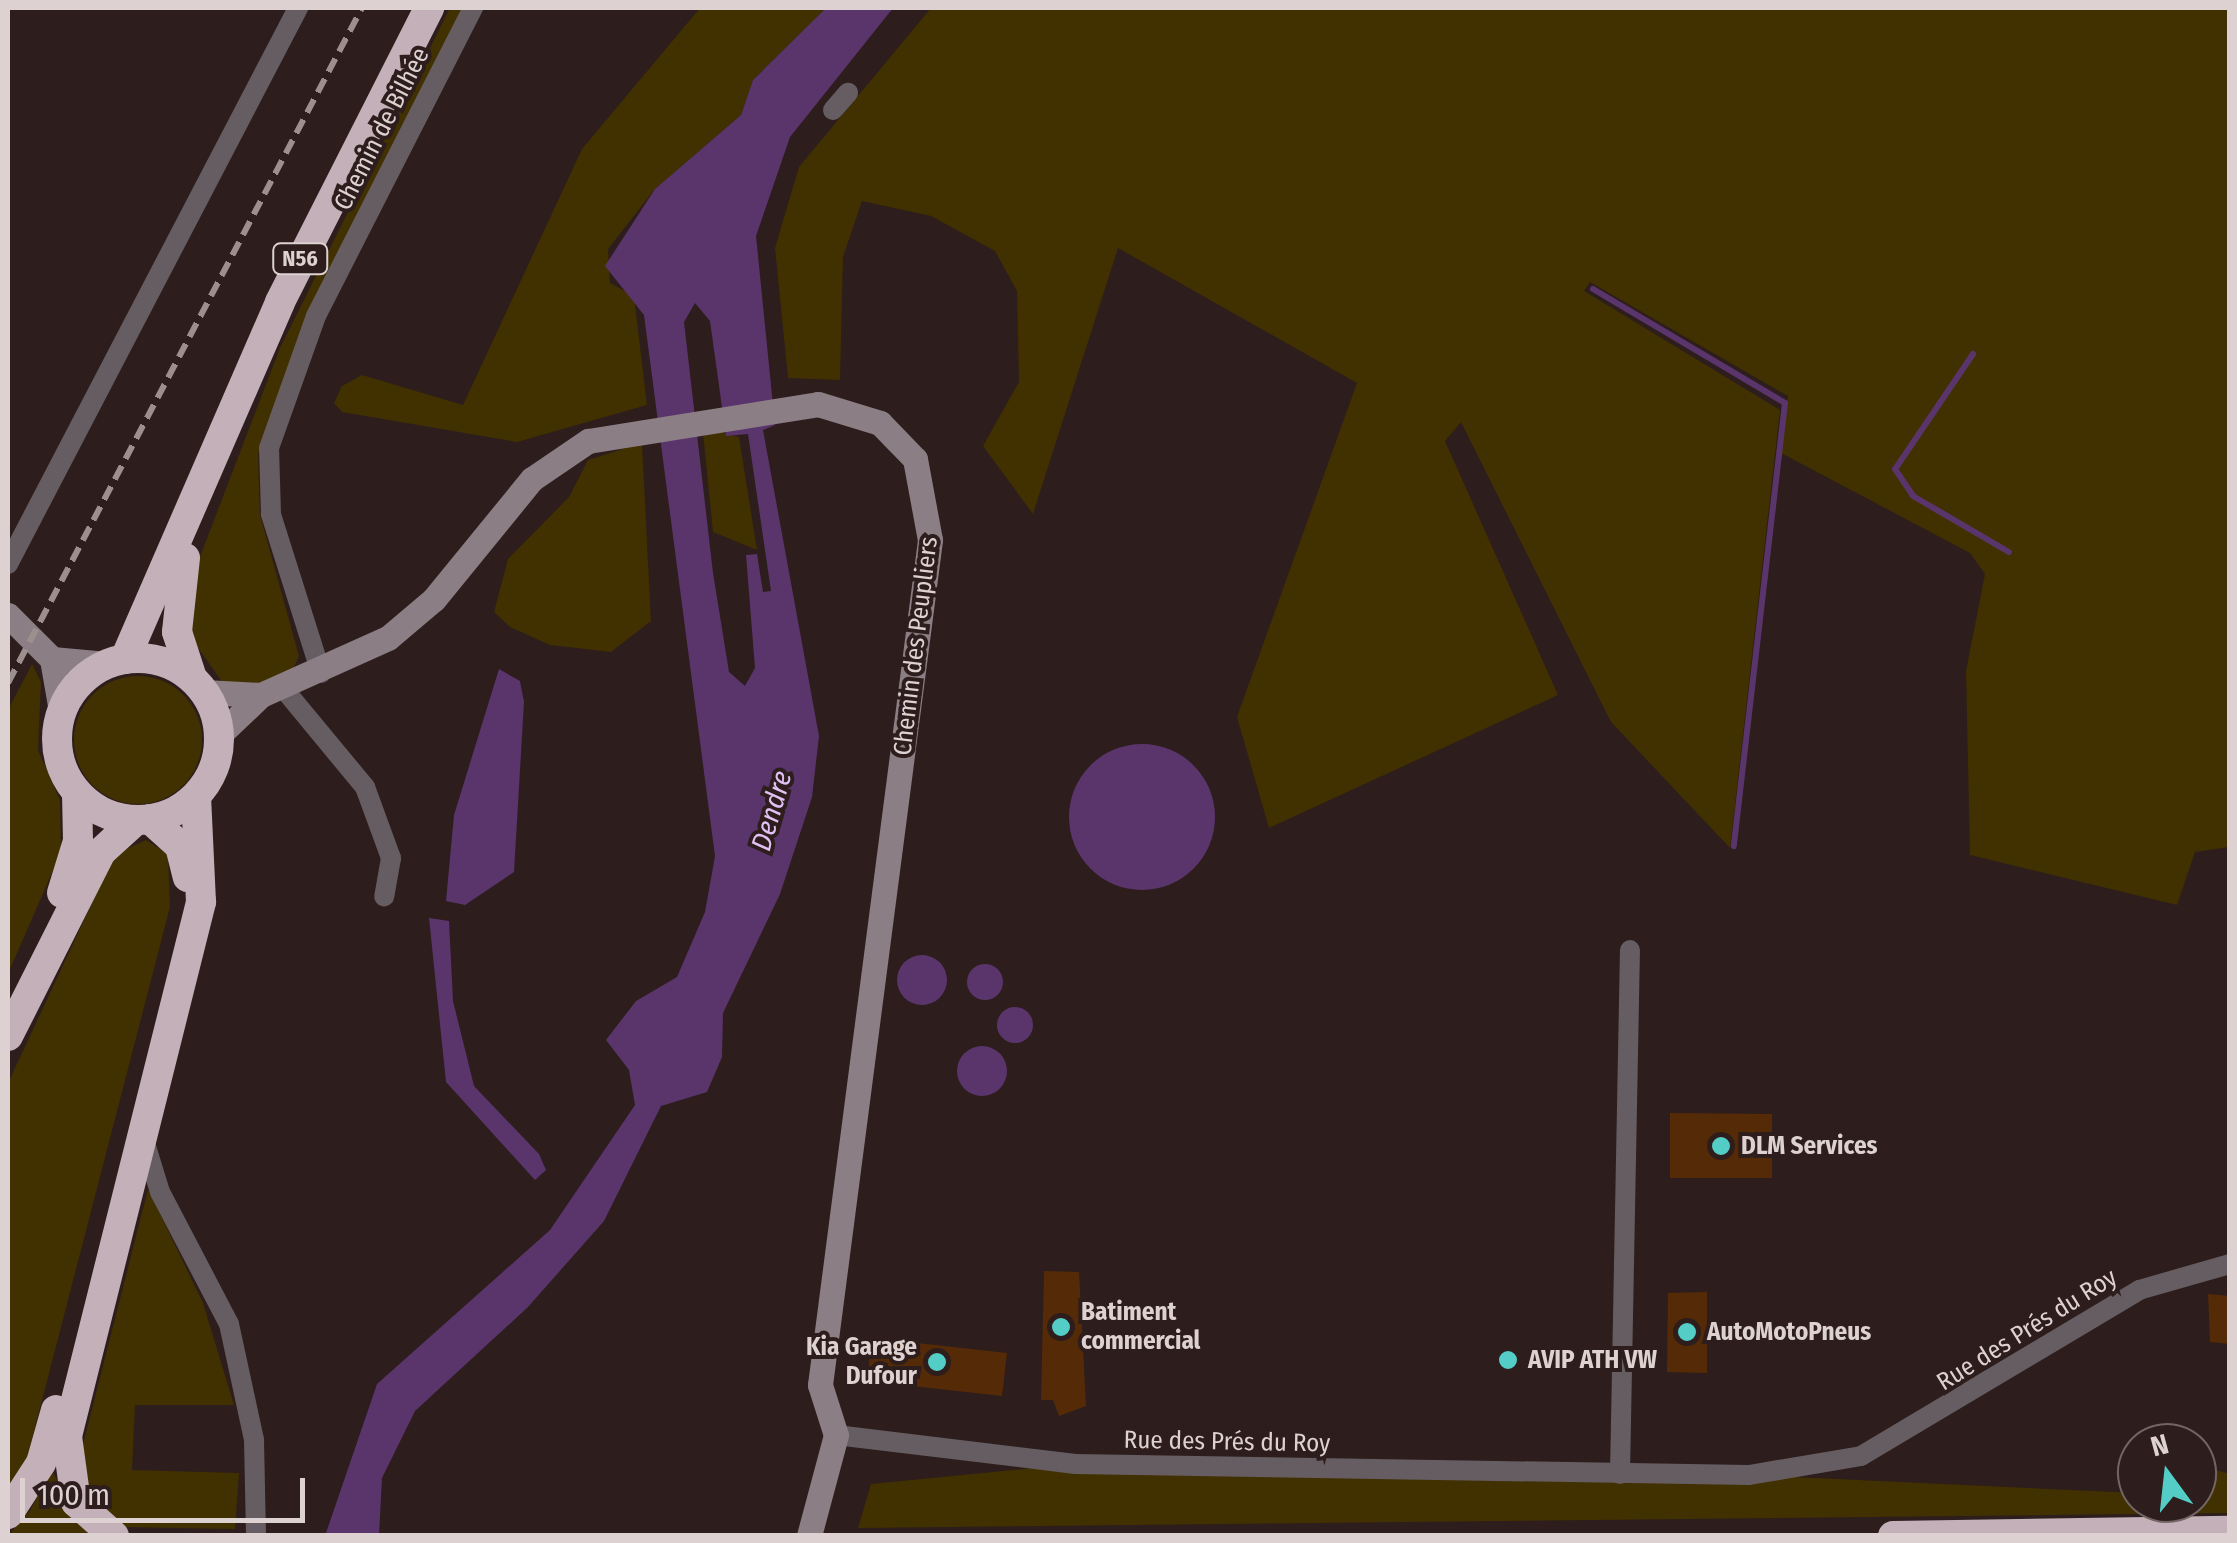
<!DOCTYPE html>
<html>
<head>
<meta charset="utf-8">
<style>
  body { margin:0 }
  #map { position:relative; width:2237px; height:1543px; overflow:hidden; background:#2d1d1c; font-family:"Fira Sans Condensed",sans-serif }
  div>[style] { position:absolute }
  .green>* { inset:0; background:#413000 }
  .round { border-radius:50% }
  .water>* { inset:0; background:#5a356c }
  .stream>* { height:6px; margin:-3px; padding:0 3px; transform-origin:3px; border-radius:3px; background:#5a356c }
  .building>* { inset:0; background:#552a07 }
  .street>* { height:20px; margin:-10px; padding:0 10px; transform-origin:10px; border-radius:10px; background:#655d61 }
  .secondary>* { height:25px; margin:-12.5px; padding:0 12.5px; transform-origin:12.5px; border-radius:12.5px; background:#8b7e84 }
  .highway>* { height:30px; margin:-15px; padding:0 15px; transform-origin:15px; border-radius:15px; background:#c3b0b9 }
  .highway>.ring { margin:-15px; padding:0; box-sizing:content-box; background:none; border:30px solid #c3b0b9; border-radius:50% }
  .rail>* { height:6px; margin-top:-3px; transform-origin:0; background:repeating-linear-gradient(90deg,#9c8f8e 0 15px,transparent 0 23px) }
  .dots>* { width:28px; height:28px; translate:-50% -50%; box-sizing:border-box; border:5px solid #2d1d1c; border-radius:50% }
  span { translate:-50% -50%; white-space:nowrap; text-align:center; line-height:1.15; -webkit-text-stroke:8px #2d1d1c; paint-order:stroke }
  .shield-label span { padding:2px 8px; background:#2d1d1c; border:2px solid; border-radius:8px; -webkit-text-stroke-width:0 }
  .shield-label { font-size:22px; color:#ddd1d1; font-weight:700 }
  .street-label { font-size:25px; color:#ddd1d1 }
  .poi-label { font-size:25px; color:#ddd1d1; font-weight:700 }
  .left { translate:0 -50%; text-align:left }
  .right { translate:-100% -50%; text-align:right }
  .water-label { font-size:28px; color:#e1c1f4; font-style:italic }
  .frame { position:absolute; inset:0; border:10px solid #ddd1d1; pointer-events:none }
  .north { position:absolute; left:2117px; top:1423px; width:100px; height:100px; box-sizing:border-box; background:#2d1d1c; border:2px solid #736564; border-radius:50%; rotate:345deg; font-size:28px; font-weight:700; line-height:40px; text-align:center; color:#ddd1d1 }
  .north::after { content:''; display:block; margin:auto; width:35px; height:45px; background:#54cdc6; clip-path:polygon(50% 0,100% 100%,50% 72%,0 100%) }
  .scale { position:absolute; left:20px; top:1478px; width:285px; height:45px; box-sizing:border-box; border:5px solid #ddd1d1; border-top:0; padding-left:12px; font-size:30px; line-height:35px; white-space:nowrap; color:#ddd1d1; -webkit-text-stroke:8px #2d1d1c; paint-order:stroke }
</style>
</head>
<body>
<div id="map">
  <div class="green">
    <i style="clip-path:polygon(450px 8px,466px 8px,323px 284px,258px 454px,260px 515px,299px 656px,292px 672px,263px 683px,223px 683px,193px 641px,188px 588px,280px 348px)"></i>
    <i style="clip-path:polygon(700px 8px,826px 8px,753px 80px,741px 115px,655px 189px,608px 249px,610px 283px,634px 296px,647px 405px,517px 442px,342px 412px,334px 403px,342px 386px,362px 375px,463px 405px,582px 149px)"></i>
    <i style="clip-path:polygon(931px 8px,2229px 8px,2229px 847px,2195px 852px,2177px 905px,1970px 855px,1966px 671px,1985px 574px,1970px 553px,1781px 453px,1788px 396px,1590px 282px,1584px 291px,1780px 410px,1730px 848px,1611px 722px,1461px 422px,1445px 441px,1558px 695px,1269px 828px,1237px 717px,1357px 383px,1118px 248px,1033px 514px,983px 446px,1019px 382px,1017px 291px,995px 251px,931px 216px,862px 201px,843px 257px,840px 380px,788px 378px,775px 248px,799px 167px)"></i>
    <i style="clip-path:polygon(721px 432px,739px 437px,757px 550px,713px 532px,703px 433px)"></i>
    <i style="clip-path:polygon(642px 443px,651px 621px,611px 652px,550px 645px,510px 627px,494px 612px,508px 559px,569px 497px,588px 460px)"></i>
    <i style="clip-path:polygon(32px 664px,41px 682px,38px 750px,60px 800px,61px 852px,8px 974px,8px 710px)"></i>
    <i class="round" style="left:74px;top:676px;width:128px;height:128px"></i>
    <i style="clip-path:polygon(146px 840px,168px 854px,170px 907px,26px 1462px,8px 1500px,8px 1083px,115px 854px)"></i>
    <i style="clip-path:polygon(148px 1189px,203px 1303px,234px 1405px,135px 1405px,132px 1470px,239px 1473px,235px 1529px,119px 1527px,94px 1511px,77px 1468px)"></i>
    <i style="clip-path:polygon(1075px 1464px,1749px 1475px,2137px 1493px,2137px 1503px,2197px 1503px,2210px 1496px,2212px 1469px,2230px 1474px,2229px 1513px,858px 1528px,871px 1484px)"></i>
    <i style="clip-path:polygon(51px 1469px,88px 1535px,8px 1536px,31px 1509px)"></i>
  </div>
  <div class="water">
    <i style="clip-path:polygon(evenodd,826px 8px,893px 8px,790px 137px,756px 236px,775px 425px,763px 430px,819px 736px,812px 797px,780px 894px,723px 1013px,722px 1057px,707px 1092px,661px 1106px,604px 1221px,528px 1307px,415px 1411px,382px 1478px,379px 1535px,325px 1536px,377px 1384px,550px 1230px,635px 1105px,629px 1070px,606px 1040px,636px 1001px,677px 977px,705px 912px,715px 856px,644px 315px,605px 266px,655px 189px,741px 115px,753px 80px,826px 8px,695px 303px,710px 321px,726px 436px,748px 434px,771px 591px,763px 592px,757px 554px,746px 555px,755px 668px,745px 686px,729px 672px,713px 573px,684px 322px,695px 303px)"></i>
    <i style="clip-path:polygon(499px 669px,520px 681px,524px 702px,514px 872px,465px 905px,446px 901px,454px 815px)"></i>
    <i class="round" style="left:1069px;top:744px;width:146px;height:146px"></i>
    <i style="clip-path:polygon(429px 918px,449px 921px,453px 1001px,474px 1086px,539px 1154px,546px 1170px,535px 1180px,446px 1082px)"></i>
    <i class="round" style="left:897px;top:955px;width:50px;height:50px"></i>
    <i class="round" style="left:967px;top:964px;width:36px;height:36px"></i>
    <i class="round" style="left:997px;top:1007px;width:36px;height:36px"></i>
    <i class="round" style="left:957px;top:1046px;width:50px;height:50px"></i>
  </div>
  <div class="stream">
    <i style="left:1593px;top:289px;width:223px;rotate:30.7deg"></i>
    <i style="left:1785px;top:403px;width:446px;rotate:96.6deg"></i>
    <i style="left:1973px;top:354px;width:139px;rotate:124.1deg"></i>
    <i style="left:1895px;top:469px;width:32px;rotate:56deg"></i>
    <i style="left:1913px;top:496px;width:111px;rotate:30.3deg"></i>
  </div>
  <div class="building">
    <i style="clip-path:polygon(1670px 1113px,1772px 1114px,1772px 1178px,1670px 1178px)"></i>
    <i style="clip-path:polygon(1044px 1271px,1079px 1272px,1086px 1406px,1059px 1416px,1053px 1400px,1041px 1400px)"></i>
    <i style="clip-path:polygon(1707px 1292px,1707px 1373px,1667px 1372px,1668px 1293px)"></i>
    <i style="clip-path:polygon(2208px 1294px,2230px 1296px,2230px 1344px,2210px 1342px)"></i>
    <i style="clip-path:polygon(872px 1338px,1007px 1353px,1002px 1396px,876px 1382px,868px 1371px)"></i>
  </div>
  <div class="street">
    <i style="left:833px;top:110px;width:23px;rotate:-49deg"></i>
    <i style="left:8px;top:564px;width:627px;rotate:-62.45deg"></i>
    <i style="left:321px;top:673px;width:167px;rotate:-107.5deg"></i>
    <i style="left:271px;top:514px;width:66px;rotate:-91.7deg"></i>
    <i style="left:269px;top:448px;width:140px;rotate:-70.4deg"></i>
    <i style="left:316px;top:316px;width:346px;rotate:-63deg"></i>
    <i style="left:283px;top:688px;width:129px;rotate:50.4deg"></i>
    <i style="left:365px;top:787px;width:76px;rotate:69.9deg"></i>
    <i style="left:391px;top:858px;width:39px;rotate:100deg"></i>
    <i style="left:144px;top:1140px;width:54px;rotate:72.9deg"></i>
    <i style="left:160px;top:1192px;width:149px;rotate:62.4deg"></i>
    <i style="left:229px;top:1324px;width:119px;rotate:77.8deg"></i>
    <i style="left:254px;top:1440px;width:96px;rotate:88.8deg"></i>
    <i style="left:836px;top:1435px;width:241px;rotate:6.9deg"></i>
    <i style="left:1075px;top:1464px;width:674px;rotate:0.94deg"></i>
    <i style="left:1749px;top:1475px;width:114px;rotate:-9.6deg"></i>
    <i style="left:1861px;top:1456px;width:324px;rotate:-30.8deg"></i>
    <i style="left:2139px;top:1290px;width:95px;rotate:-15.9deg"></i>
    <i style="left:1620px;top:1474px;width:524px;rotate:-88.91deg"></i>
  </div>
  <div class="secondary">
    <i style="left:8px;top:615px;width:62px;rotate:45deg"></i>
    <i style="left:52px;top:659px;width:55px;rotate:5.2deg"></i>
    <i style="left:52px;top:659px;width:53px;rotate:80.2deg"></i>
    <i style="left:204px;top:692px;width:57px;rotate:3deg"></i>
    <i style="left:261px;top:695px;width:139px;rotate:-24.2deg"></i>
    <i style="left:388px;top:638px;width:60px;rotate:-40.3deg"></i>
    <i style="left:434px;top:599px;width:155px;rotate:-50.8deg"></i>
    <i style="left:532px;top:479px;width:68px;rotate:-34.2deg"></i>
    <i style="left:588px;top:441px;width:233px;rotate:-9.1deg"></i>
    <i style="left:818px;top:404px;width:65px;rotate:17deg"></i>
    <i style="left:880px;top:423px;width:50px;rotate:45.8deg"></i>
    <i style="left:915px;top:459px;width:82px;rotate:79.5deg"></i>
    <i style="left:930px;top:540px;width:852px;rotate:97.42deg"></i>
    <i style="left:820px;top:1385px;width:52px;rotate:72.3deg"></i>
    <i style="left:836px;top:1435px;width:105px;rotate:105deg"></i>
    <i style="left:219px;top:735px;width:58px;rotate:-43.6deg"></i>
  </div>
  <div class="highway">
    <i style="left:185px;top:558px;width:74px;rotate:96.2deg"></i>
    <i style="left:177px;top:632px;width:48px;rotate:71.9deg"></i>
    <i class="ring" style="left:57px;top:658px;width:132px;height:132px"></i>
    <i style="left:125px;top:659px;width:389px;rotate:-66.5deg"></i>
    <i style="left:280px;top:302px;width:330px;rotate:-63.1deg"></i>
    <i style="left:150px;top:819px;width:40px;rotate:42deg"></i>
    <i style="left:180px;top:846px;width:32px;rotate:76deg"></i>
    <i style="left:62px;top:893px;width:54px;rotate:-72.9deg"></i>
    <i style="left:78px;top:841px;width:48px;rotate:-91.2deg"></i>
    <i style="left:8px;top:1036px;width:206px;rotate:-63.2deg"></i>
    <i style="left:101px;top:852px;width:47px;rotate:-42.4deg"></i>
    <i style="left:8px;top:1514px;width:61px;rotate:-57.1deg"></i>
    <i style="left:41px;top:1463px;width:55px;rotate:-74.2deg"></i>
    <i style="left:114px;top:1536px;width:51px;rotate:-138.2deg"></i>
    <i style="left:76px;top:1502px;width:67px;rotate:-97.8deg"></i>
    <i style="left:67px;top:1436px;width:551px;rotate:-75.91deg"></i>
    <i style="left:201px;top:902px;width:105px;rotate:-92.7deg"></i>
    <i style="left:1893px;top:1536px;width:337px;rotate:-0.9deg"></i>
  </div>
  <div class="rail">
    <i style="left:8px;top:683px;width:762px;rotate:-62.33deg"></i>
  </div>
  <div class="dots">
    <i style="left:1721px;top:1146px;background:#54cdc6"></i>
    <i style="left:1061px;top:1327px;background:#54cdc6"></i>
    <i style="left:1687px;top:1332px;background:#54cdc6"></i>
    <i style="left:1508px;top:1360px;background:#54cdc6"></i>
    <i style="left:937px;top:1362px;background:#54cdc6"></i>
  </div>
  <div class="shield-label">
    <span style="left:300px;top:259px">N56</span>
  </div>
  <div class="street-label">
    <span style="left:382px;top:129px;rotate:-63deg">Chemin de Bilhée</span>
    <span style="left:916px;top:646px;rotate:-83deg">Chemin des Peupliers</span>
    <span style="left:2027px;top:1330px;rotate:-32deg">Rue des Prés du Roy</span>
    <span style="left:1227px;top:1442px;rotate:1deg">Rue des Prés du Roy</span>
  </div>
  <div class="poi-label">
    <span class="left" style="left:1741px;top:1146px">DLM Services</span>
    <span class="left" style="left:1081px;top:1327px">Batiment<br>commercial</span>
    <span class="left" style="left:1707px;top:1332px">AutoMotoPneus</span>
    <span class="right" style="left:917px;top:1362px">Kia Garage<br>Dufour</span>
    <span class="left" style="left:1528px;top:1360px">AVIP ATH VW</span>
  </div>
  <div class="water-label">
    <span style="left:772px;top:811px;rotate:-74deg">Dendre</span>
  </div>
  <div class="frame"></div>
  <div class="north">N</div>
  <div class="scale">100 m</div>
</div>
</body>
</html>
